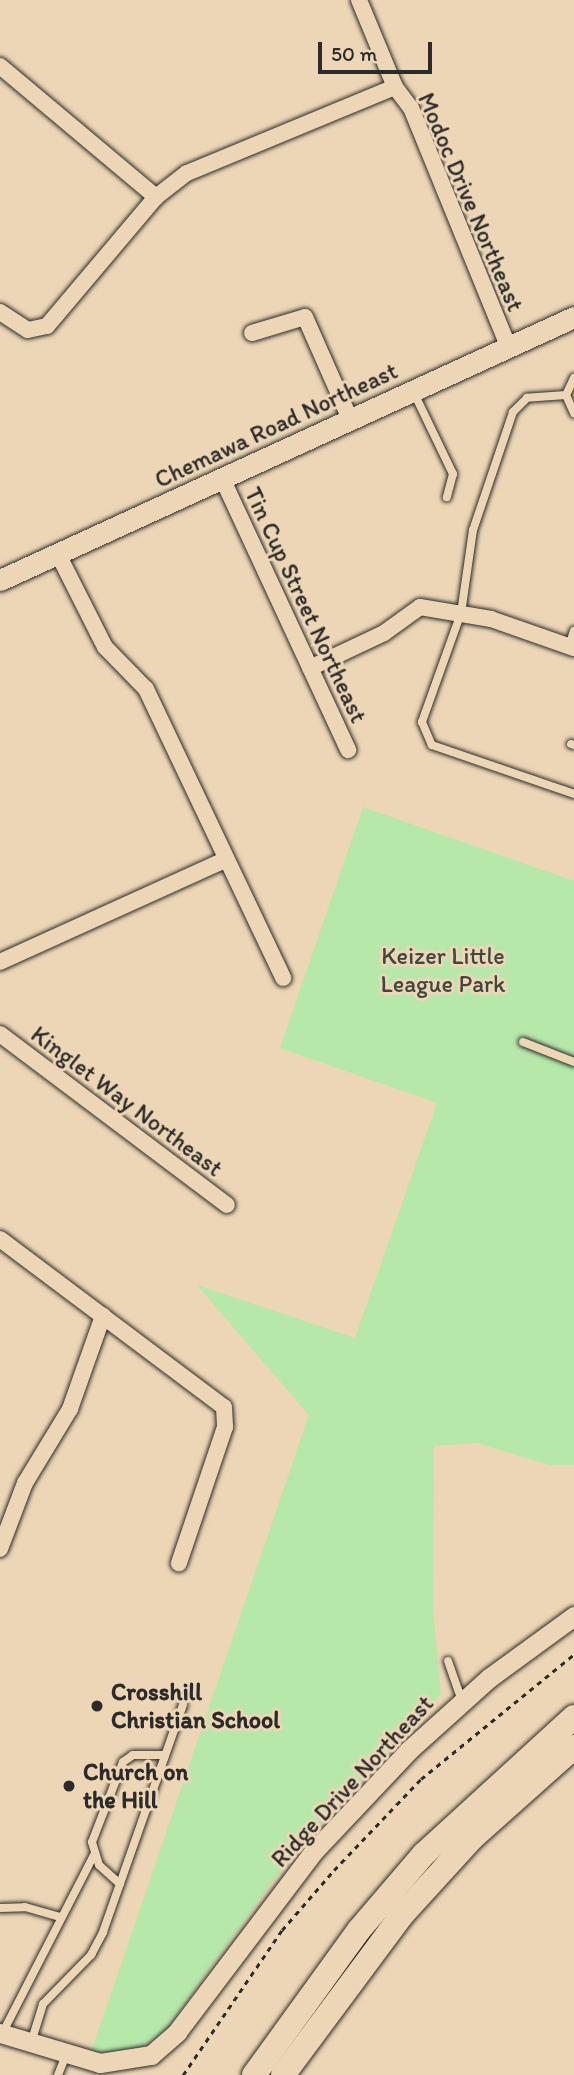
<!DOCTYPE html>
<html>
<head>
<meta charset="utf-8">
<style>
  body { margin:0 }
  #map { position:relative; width:574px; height:2075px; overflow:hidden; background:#ecd6b5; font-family:Itim,sans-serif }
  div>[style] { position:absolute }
  .green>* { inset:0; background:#b5e8a9 }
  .path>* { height:2.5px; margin-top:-1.25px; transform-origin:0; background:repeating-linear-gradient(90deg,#2b2b2b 0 5px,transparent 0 10px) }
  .roads { filter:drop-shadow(0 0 2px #2b2b2b) drop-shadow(0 0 2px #2b2b2b) }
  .service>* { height:8px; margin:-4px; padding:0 4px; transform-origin:4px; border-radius:4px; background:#ecd6b5 }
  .minor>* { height:16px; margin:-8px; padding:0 8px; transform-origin:8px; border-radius:8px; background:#ecd6b5 }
  .tertiary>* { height:19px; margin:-9.5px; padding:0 9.5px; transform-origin:9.5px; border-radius:9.5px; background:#ecd6b5 }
  .secondary>* { height:21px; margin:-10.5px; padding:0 10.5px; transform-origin:10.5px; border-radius:10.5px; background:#ecd6b5 }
  .trunk>* { height:24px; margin:-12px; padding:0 12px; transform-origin:12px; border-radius:12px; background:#ecd6b5 }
  .dots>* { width:19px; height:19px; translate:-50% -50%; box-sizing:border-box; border:4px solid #ecd6b5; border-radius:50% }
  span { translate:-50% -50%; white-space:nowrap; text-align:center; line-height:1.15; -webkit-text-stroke:6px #ecd6b5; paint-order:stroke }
  .street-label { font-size:24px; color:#2b2b2b }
  .park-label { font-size:24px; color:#40473e }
  .poi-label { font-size:24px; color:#2b2b2b; font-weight:700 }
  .left { translate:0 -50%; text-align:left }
  .scale { position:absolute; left:318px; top:42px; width:114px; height:32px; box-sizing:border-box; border:4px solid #2b2b2b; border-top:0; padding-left:9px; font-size:21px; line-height:24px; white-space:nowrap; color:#2b2b2b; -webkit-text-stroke:5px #ecd6b5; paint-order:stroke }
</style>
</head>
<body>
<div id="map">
  <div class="green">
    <i style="clip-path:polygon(363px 807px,574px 881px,574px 1465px,549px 1465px,477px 1443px,434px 1446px,433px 1609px,441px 1694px,289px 1859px,162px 2035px,133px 2051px,91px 2052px,309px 1415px,197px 1285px,355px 1338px,437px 1103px,280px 1048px)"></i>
  </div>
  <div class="path">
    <i style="left:183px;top:2075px;width:176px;rotate:-55.7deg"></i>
    <i style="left:282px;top:1930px;width:79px;rotate:-49.1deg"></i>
    <i style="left:334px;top:1870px;width:126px;rotate:-46.3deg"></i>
    <i style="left:421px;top:1779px;width:198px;rotate:-39.2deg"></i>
  </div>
  <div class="roads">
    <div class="service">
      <i style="left:574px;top:378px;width:19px;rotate:115deg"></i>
      <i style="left:566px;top:395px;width:20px;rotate:66deg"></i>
      <i style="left:414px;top:393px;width:90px;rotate:64.3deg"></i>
      <i style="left:453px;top:474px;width:24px;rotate:105deg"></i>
      <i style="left:566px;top:395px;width:39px;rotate:176deg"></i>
      <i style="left:527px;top:398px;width:20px;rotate:135deg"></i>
      <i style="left:513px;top:412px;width:125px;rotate:108.7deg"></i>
      <i style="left:473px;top:530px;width:84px;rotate:98.2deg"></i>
      <i style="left:461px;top:613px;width:116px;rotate:109.7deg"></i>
      <i style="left:422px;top:722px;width:25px;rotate:67deg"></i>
      <i style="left:432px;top:745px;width:150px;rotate:19deg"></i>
      <i style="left:569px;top:646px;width:16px;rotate:-72deg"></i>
      <i style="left:571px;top:744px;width:3px;rotate:18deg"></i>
      <i style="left:523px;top:1042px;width:55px;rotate:21.4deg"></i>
      <i style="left:448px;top:1661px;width:42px;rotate:70.7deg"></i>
      <i style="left:120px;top:1884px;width:28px;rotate:-138deg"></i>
      <i style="left:99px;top:1865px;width:24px;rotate:-107deg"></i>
      <i style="left:92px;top:1842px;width:86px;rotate:-68.8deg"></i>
      <i style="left:123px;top:1762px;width:12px;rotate:-35deg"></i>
      <i style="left:133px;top:1755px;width:32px"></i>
      <i style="left:0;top:1908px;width:25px;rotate:-2deg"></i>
      <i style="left:25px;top:1907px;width:36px;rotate:16deg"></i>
      <i style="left:3px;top:2032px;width:199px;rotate:-62.8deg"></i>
      <i style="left:31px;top:2043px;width:41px;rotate:-72.9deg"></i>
      <i style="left:43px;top:2004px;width:69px;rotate:-45.6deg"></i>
      <i style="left:91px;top:1955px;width:26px;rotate:-62deg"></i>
      <i style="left:103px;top:1932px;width:241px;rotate:-70.6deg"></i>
      <i style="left:58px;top:2075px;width:22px;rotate:-68deg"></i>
    </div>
    <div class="minor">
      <i style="left:359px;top:0;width:94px;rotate:67.5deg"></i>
      <i style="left:395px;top:87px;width:26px;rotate:53deg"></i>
      <i style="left:411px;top:108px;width:257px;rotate:67.8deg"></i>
      <i style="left:0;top:66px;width:204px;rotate:40deg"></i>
      <i style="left:0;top:312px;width:33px;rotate:33deg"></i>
      <i style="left:28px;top:330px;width:19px;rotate:-12deg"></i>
      <i style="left:47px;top:326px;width:169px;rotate:-49.8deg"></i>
      <i style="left:156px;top:197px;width:39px;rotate:-38deg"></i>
      <i style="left:187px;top:173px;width:225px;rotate:-22.5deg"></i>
      <i style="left:252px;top:333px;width:55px;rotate:-16.8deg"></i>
      <i style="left:305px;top:317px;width:111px;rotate:66.2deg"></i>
      <i style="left:222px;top:478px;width:300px;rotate:65.1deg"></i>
      <i style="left:58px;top:554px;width:104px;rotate:63.2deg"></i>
      <i style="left:105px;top:647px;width:59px;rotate:45.7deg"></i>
      <i style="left:146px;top:689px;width:320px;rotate:64.6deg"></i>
      <i style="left:310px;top:668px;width:82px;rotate:-25.3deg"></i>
      <i style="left:384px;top:633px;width:44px;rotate:-35.8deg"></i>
      <i style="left:420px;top:607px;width:72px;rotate:9.6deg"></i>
      <i style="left:491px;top:619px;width:88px;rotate:19.3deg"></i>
      <i style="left:0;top:962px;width:247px;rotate:-24.4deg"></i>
      <i style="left:0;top:1034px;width:284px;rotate:37deg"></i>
      <i style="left:0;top:1239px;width:280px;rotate:36.9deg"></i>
      <i style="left:224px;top:1407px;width:20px;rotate:87deg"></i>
      <i style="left:225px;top:1427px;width:144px;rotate:108.7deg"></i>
      <i style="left:0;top:1549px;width:71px;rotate:-69.3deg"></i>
      <i style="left:25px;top:1483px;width:87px;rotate:-58.7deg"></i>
      <i style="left:70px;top:1409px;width:99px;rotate:-70.5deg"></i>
    </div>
    <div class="tertiary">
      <i style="left:0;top:2033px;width:104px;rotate:16.7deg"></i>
      <i style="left:100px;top:2063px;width:52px;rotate:-8.9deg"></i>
      <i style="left:151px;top:2055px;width:35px;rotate:-41deg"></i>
      <i style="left:177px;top:2032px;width:226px;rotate:-52.9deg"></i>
      <i style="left:313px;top:1852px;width:140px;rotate:-46.7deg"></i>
      <i style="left:409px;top:1750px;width:108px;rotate:-42deg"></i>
      <i style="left:489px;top:1678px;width:105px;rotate:-36.1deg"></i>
    </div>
    <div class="secondary">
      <i style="left:0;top:580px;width:631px;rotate:-24.62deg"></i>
    </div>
    <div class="trunk">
      <i style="left:254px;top:2075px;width:179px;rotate:-54.1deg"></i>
      <i style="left:359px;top:1930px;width:100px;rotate:-49.5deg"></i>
      <i style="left:424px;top:1854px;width:203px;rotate:-42.4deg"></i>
      <i style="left:283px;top:2075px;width:198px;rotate:-53.4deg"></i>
      <i style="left:401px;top:1916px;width:105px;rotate:-47.7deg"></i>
      <i style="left:472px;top:1838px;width:137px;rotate:-41.7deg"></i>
    </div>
  </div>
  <div class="dots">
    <i style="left:97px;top:1706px;background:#2b2b2b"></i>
    <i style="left:69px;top:1786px;background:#2b2b2b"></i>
  </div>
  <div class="street-label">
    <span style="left:471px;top:202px;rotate:67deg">Modoc Drive Northeast</span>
    <span style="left:276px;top:425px;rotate:-25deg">Chemawa Road Northeast</span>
    <span style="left:306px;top:605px;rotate:65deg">Tin Cup Street Northeast</span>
    <span style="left:127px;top:1101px;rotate:37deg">Kinglet Way Northeast</span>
    <span style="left:352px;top:1781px;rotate:-47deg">Ridge Drive Northeast</span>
  </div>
  <div class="park-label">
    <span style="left:443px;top:970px">Keizer Little<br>League Park</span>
  </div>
  <div class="poi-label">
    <span class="left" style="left:111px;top:1706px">Crosshill<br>Christian School</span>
    <span class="left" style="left:83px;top:1786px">Church on<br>the Hill</span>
  </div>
  <div class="scale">50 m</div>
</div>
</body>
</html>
